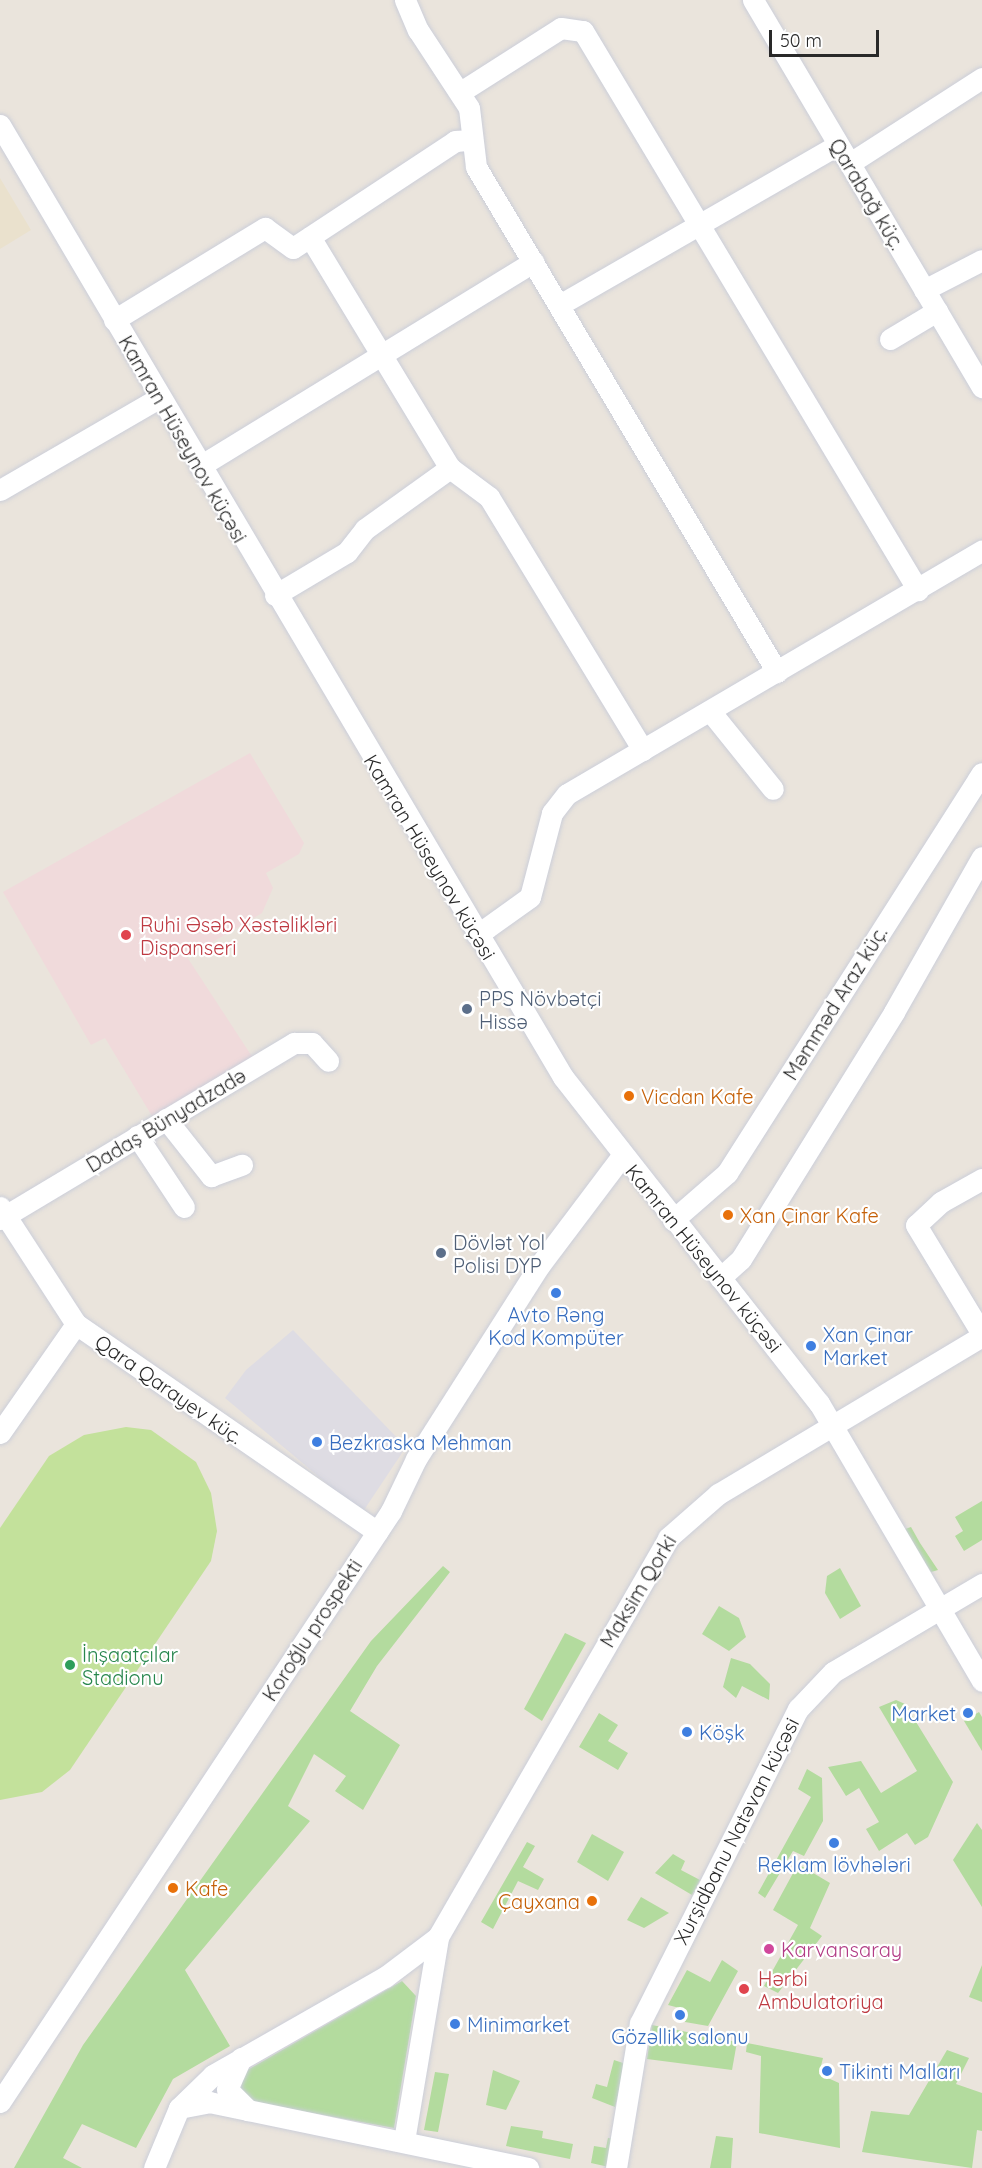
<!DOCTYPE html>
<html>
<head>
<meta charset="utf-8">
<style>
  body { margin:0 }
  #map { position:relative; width:982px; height:2168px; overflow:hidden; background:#eae4dc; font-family:Quicksand,sans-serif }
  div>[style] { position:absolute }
  .industrial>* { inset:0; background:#dedce3 }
  .education>* { inset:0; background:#eae1cd }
  .medical>* { inset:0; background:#f0dadb }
  .green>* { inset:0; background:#b3db9e }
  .pitch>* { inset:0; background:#c3e19b }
  .roads { filter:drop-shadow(0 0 2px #cbced9) drop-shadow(0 0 2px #cbced9) }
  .minor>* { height:21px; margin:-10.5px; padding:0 10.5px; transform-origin:10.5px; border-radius:10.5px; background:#fff }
  .dots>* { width:16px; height:16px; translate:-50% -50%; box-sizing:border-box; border:3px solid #fff; border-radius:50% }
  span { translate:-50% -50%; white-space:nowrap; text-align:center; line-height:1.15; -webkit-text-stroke:4.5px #fff; paint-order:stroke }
  .street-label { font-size:20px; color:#292929 }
  .health-label { font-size:20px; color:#be3a42 }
  .left { translate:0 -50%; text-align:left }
  .service-label { font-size:20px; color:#4e5e75 }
  .food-label { font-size:20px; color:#c56008 }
  .right { translate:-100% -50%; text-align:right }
  .shop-label { font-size:20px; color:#366cbe }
  .leisure-label { font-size:20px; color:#27864d }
  .hotel-label { font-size:20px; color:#b23c85 }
  .scale { position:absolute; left:769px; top:30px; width:110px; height:27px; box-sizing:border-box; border:3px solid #292929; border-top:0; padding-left:8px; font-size:18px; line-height:21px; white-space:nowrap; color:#292929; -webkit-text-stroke:4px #fff; paint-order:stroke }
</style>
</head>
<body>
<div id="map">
  <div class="industrial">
    <i style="clip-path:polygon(293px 1330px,406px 1447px,362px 1513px,225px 1398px,246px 1370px)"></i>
  </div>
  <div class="education">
    <i style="clip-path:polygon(0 178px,31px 230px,0 249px)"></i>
  </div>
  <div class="medical">
    <i style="clip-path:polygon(250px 753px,304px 843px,299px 854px,266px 873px,273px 888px,262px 913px,187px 957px,253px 1058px,152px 1116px,105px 1038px,91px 1045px,3px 892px)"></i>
  </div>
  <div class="green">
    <i style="clip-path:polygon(982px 1501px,982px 1540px,964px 1551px,955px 1536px,963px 1531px,955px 1517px)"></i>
    <i style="clip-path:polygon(911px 1527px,920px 1543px,938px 1570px,931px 1572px,905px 1529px)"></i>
    <i style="clip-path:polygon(443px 1566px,450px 1572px,377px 1666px,350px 1711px,400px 1745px,363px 1810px,335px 1791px,346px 1776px,314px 1754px,288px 1806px,310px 1821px,185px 1970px,230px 2046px,173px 2079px,136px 2148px,82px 2124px,63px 2158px,82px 2168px,14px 2168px,83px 2045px,371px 1641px)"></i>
    <i style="clip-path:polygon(840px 1568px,861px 1606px,840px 1619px,825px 1593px,827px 1576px)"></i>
    <i style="clip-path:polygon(719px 1606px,739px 1618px,746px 1637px,729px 1651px,702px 1634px)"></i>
    <i style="clip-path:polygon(565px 1633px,586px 1643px,542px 1721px,524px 1709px)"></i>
    <i style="clip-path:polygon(731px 1658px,750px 1664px,770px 1684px,769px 1700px,742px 1686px,736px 1698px,723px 1687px)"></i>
    <i style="clip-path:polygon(896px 1700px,905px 1704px,953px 1782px,928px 1837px,915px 1845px,907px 1833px,879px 1851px,866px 1829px,879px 1822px,859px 1788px,846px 1796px,828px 1767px,861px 1761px,881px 1793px,917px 1771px,879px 1707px)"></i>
    <i style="clip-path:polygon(979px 1712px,982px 1717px,982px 1751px,964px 1721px)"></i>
    <i style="clip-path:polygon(599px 1713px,618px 1725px,608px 1741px,628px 1753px,618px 1770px,579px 1747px)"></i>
    <i style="clip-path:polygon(807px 1769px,822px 1778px,823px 1821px,804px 1856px,793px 1851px,765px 1898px,758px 1893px,811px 1797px,798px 1789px)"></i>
    <i style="clip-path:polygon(977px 1823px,982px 1830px,982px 1907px,953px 1860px)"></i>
    <i style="clip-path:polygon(592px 1834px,624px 1852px,608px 1881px,577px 1862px)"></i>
    <i style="clip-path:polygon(527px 1842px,535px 1846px,523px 1867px,544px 1879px,538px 1890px,518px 1881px,493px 1929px,481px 1922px)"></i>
    <i style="clip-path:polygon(673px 1854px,685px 1861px,681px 1870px,700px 1880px,692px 1895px,655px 1873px)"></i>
    <i style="clip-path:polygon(798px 1864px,830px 1883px,810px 1928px,822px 1936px,778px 1993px,764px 1986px,798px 1925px,773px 1910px)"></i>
    <i style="clip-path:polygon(641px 1897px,669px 1913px,644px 1928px,627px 1920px)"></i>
    <i style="clip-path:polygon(722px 1960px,738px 1971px,708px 2026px,685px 2022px,687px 2010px,668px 2005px,687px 1970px,710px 1982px)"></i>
    <i style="clip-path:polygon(982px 1965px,982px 2002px,969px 1997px)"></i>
    <i style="clip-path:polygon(402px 1981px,416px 1996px,394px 2128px,253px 2102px,240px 2093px,244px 2072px)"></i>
    <i style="clip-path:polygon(652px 2025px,737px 2042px,732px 2070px,647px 2059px)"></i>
    <i style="clip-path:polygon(747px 2043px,823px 2058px,819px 2074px,839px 2083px,840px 2148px,759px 2133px,761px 2056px,746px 2052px)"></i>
    <i style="clip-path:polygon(947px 2050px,969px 2058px,956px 2084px,982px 2093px,982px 2131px,977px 2130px,972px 2168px,862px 2152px,871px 2111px,909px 2115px)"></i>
    <i style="clip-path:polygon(614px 2060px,626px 2064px,615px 2107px,592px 2098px,596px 2084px,607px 2087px)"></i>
    <i style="clip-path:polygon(493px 2070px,520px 2081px,506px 2110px,486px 2105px)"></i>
    <i style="clip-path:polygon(435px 2072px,449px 2074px,438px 2132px,424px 2130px)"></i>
    <i style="clip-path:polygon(511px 2126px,543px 2131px,542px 2138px,573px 2144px,570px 2159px,506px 2146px)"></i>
    <i style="clip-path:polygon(716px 2136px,733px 2138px,731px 2168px,710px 2168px)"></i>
    <i style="clip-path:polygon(608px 2138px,616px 2139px,609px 2167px,591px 2163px,594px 2146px,606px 2148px)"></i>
  </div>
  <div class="pitch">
    <i style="clip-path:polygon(126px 1427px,151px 1430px,196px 1462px,211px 1493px,217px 1531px,211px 1561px,70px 1770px,42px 1792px,0 1800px,0 1528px,49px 1456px,84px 1435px)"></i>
  </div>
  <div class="roads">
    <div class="minor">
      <i style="left:405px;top:0;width:33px;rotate:67deg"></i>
      <i style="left:418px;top:30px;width:93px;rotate:56.8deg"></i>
      <i style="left:469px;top:108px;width:59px;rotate:83.2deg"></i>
      <i style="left:476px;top:167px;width:588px;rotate:59.2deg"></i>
      <i style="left:753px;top:0;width:450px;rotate:59.4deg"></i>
      <i style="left:462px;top:91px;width:117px;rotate:-32.5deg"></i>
      <i style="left:561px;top:28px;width:22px;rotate:8deg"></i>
      <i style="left:583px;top:31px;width:652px;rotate:59.07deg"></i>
      <i style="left:0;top:125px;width:1106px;rotate:59.4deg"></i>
      <i style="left:563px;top:1077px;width:415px;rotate:51.9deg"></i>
      <i style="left:819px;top:1403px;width:322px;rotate:59.6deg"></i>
      <i style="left:850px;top:163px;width:157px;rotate:-32.8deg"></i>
      <i style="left:310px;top:237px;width:270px;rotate:58.8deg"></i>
      <i style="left:450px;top:468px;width:49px;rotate:36.6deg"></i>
      <i style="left:489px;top:497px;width:296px;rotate:58.7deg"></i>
      <i style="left:924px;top:290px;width:65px;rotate:-27.3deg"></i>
      <i style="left:561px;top:304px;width:319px;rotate:-29.9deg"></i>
      <i style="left:114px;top:320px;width:177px;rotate:-31.4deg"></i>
      <i style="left:265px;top:228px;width:34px;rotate:36deg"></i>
      <i style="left:293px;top:248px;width:194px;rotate:-33.4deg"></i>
      <i style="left:455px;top:141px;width:16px;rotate:-4deg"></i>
      <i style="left:890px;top:339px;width:55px;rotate:-30.8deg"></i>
      <i style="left:200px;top:466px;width:391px;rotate:-31.5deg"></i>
      <i style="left:0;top:490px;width:184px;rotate:-30.1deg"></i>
      <i style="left:275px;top:595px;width:84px;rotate:-30.8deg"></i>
      <i style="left:347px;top:552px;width:29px;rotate:-52deg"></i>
      <i style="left:365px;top:529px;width:105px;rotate:-35.7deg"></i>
      <i style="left:710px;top:711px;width:100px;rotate:51.1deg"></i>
      <i style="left:477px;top:935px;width:65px;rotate:-35.6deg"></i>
      <i style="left:530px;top:897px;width:87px;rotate:-75.3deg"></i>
      <i style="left:552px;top:813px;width:24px;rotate:-52deg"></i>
      <i style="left:567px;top:794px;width:481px;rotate:-30.4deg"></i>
      <i style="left:166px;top:1119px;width:73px;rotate:51.7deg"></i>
      <i style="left:211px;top:1176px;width:33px;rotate:-20deg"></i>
      <i style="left:137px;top:1136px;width:85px;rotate:56.5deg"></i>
      <i style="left:982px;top:1179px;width:47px;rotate:150.7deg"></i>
      <i style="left:941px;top:1202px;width:34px;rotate:137deg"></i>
      <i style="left:916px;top:1225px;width:127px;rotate:58.8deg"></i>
      <i style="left:0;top:1207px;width:140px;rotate:57deg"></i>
      <i style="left:76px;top:1324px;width:366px;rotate:34.6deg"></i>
      <i style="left:0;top:1219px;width:343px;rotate:-30.9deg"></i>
      <i style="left:294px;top:1043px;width:18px"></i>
      <i style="left:312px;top:1043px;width:24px;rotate:48deg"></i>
      <i style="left:673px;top:1220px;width:72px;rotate:-41deg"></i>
      <i style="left:727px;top:1173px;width:474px;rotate:-57.5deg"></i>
      <i style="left:720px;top:1278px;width:28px;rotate:-42deg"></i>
      <i style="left:741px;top:1259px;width:291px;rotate:-58.2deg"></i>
      <i style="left:894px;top:1012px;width:178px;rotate:-60.4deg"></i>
      <i style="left:0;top:1433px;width:133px;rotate:-55.1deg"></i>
      <i style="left:241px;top:2058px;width:34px;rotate:114deg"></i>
      <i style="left:227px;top:2089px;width:30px;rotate:45deg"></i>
      <i style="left:0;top:2102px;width:709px;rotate:-56.51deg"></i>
      <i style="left:391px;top:1511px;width:58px;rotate:-64.3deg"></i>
      <i style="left:416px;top:1459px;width:229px;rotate:-57.5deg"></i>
      <i style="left:539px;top:1266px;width:138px;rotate:-53deg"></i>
      <i style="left:179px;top:2108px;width:31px;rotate:-11deg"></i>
      <i style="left:209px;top:2102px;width:326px;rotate:11.7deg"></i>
      <i style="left:404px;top:2141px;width:207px;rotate:-80.5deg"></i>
      <i style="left:438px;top:1937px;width:461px;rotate:-60deg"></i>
      <i style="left:668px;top:1538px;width:67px;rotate:-41.3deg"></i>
      <i style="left:718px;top:1494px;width:308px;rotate:-30.9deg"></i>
      <i style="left:154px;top:2168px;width:65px;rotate:-67.4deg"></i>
      <i style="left:179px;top:2108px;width:47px;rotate:-44.1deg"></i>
      <i style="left:213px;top:2075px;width:198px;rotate:-29.7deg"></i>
      <i style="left:385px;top:1977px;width:66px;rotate:-37deg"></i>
      <i style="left:616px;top:2168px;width:147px;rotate:-80.6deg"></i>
      <i style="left:640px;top:2023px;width:352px;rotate:-63.3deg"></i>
      <i style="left:798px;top:1709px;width:51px;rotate:-46.6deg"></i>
      <i style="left:833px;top:1672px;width:173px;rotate:-30.6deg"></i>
    </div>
  </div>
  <div class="dots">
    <i style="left:126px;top:935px;background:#e0444e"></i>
    <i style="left:467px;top:1009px;background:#5c6f8a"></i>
    <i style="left:629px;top:1096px;background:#e8710a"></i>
    <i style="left:728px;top:1215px;background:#e8710a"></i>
    <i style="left:441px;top:1253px;background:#5c6f8a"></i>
    <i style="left:556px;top:1293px;background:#3f7fe0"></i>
    <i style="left:811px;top:1346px;background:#3f7fe0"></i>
    <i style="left:317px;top:1442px;background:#3f7fe0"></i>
    <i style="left:70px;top:1665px;background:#2e9e5b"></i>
    <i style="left:968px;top:1713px;background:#3f7fe0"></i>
    <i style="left:687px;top:1732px;background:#3f7fe0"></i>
    <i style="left:834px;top:1843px;background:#3f7fe0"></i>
    <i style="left:173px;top:1888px;background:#e8710a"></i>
    <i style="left:592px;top:1901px;background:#e8710a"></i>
    <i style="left:769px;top:1949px;background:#d1479c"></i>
    <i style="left:744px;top:1989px;background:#e0444e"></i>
    <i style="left:680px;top:2015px;background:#3f7fe0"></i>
    <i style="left:455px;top:2024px;background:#3f7fe0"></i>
    <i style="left:827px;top:2071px;background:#3f7fe0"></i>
  </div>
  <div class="street-label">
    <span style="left:867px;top:194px;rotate:59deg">Qarabağ küç.</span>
    <span style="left:183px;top:439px;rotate:60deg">Kamran Hüseynov küçəsi</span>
    <span style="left:430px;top:857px;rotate:59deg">Kamran Hüseynov küçəsi</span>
    <span style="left:835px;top:1003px;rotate:-58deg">Məmməd Araz küç.</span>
    <span style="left:166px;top:1120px;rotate:-31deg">Dadaş Bünyadzadə</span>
    <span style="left:704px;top:1258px;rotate:51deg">Kamran Hüseynov küçəsi</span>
    <span style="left:169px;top:1389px;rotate:35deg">Qara Qarayev küç.</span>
    <span style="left:638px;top:1591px;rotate:-59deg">Maksim Qorki</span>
    <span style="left:312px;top:1630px;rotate:-57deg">Koroğlu prospekti</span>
    <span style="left:736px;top:1831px;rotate:-63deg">Xurşidbanu Natəvan küçəsi</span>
  </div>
  <div class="health-label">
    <span class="left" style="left:140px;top:936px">Ruhi Əsəb Xəstəlikləri<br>Dispanseri</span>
    <span class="left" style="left:758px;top:1990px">Hərbi<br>Ambulatoriya</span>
  </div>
  <div class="service-label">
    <span class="left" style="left:479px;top:1010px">PPS Növbətçi<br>Hissə</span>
    <span class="left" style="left:453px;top:1254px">Dövlət Yol<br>Polisi DYP</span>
  </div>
  <div class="food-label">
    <span class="left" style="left:641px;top:1096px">Vicdan Kafe</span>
    <span class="left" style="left:740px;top:1215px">Xan Çinar Kafe</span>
    <span class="left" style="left:185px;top:1888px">Kafe</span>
    <span class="right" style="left:580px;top:1901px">Çayxana</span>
  </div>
  <div class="shop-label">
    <span style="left:556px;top:1326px">Avto Rəng<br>Kod Kompüter</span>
    <span class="left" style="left:823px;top:1346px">Xan Çinar<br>Market</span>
    <span class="left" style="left:329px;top:1442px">Bezkraska Mehman</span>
    <span class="right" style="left:956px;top:1713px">Market</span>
    <span class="left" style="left:699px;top:1732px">Köşk</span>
    <span style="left:834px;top:1864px">Reklam lövhələri</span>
    <span class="left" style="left:467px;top:2024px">Minimarket</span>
    <span style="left:680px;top:2036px">Gözəllik salonu</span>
    <span class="left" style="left:839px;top:2071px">Tikinti Malları</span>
  </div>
  <div class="leisure-label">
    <span class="left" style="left:82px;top:1666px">İnşaatçılar<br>Stadionu</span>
  </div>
  <div class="hotel-label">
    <span class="left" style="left:781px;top:1949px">Karvansaray</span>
  </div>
  <div class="scale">50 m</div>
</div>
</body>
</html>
